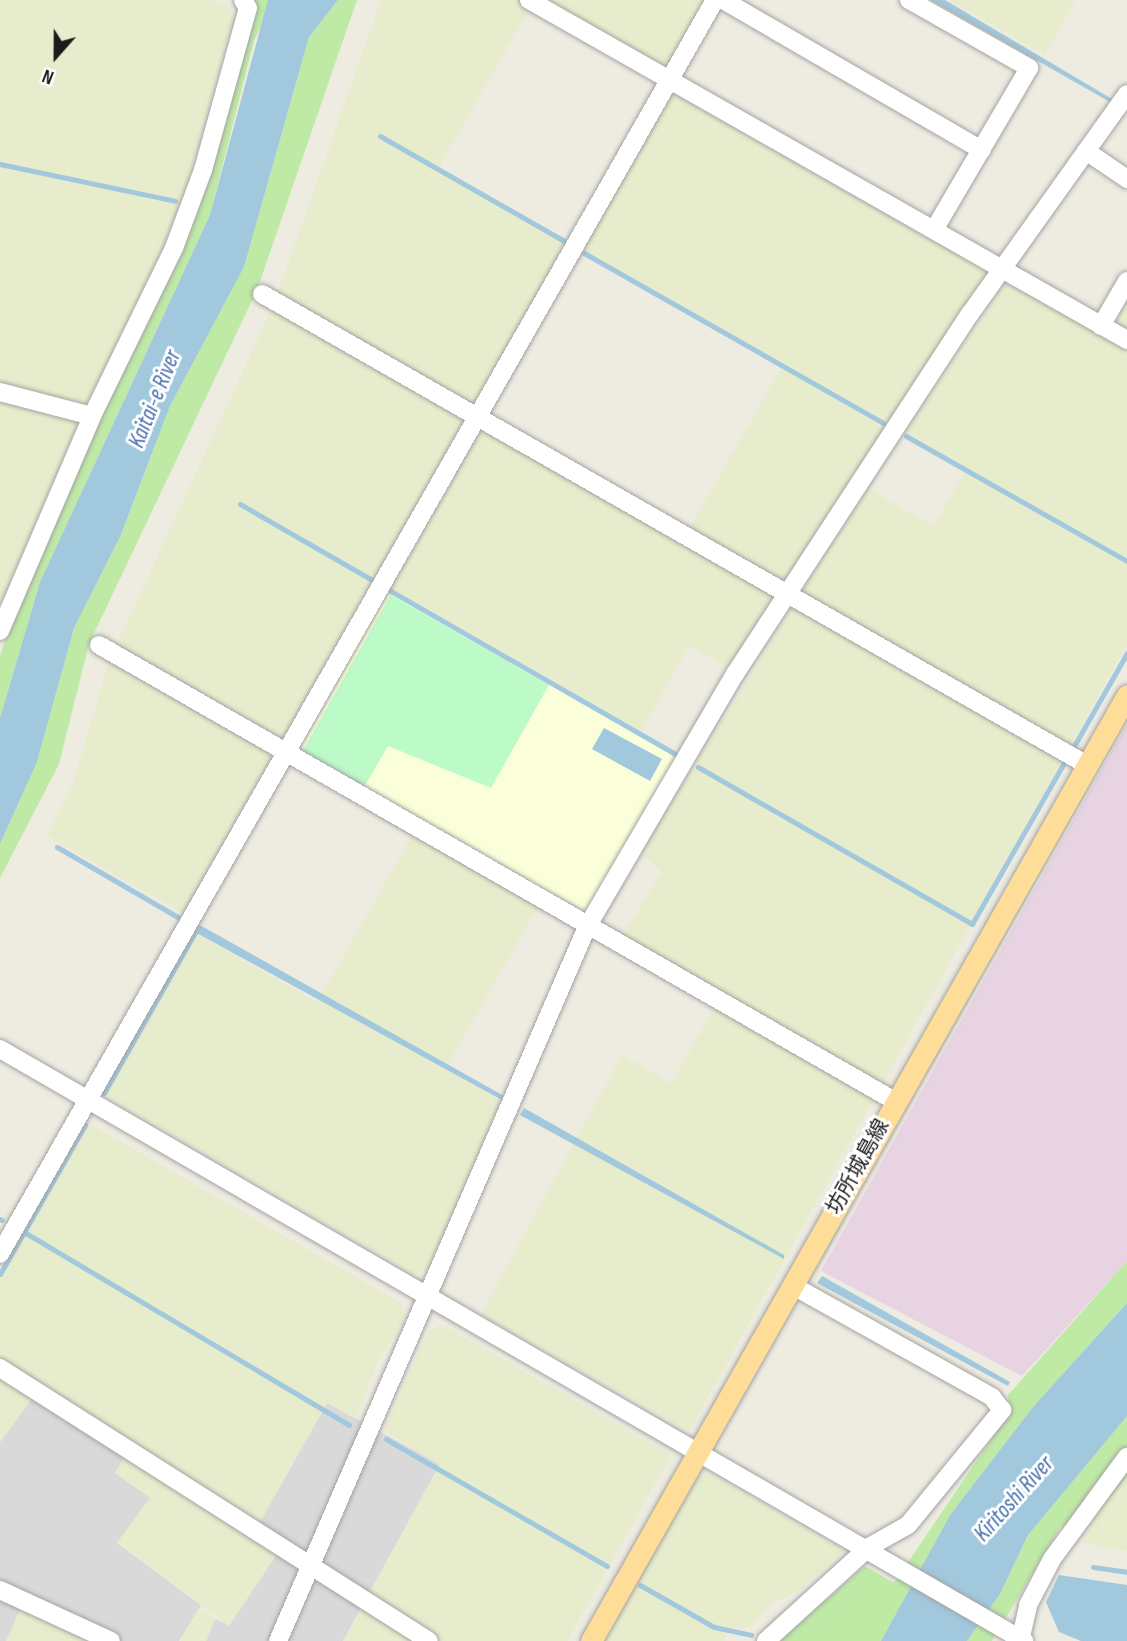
<!DOCTYPE html>
<html>
<head>
<meta charset="utf-8">
<style>
  body { margin:0 }
  #map { position:relative; width:1127px; height:1641px; overflow:hidden; background:#eeebe1; font-family:"Sofia Sans Condensed","Noto Sans JP",sans-serif }
  div>[style] { position:absolute }
  .residential>* { inset:0; background:#dad9d9 }
  .industrial>* { inset:0; background:#e7d3e1 }
  .education>* { inset:0; background:#fbffd9 }
  .farmland>* { inset:0; background:#e7edcc }
  .grass>* { inset:0; background:#bfeaa6 }
  .park>* { inset:0; background:#bcfac8 }
  .water>* { inset:0; background:#a1c8dd }
  .stream>* { height:5px; margin:-2.5px; padding:0 2.5px; transform-origin:2.5px; border-radius:2.5px; background:#a1c8dd }
  .roads { filter:drop-shadow(0 0 2px #a3a3a3) drop-shadow(0 0 2px #a3a3a3) }
  .minor>* { height:18px; margin:-9px; padding:0 9px; transform-origin:9px; border-radius:9px; background:#fff }
  .major>* { height:21px; margin:-10.5px; padding:0 10.5px; transform-origin:10.5px; border-radius:10.5px; background:#fddd97 }
  span { translate:-50% -50%; white-space:nowrap; text-align:center; line-height:1.15; -webkit-text-stroke:6px #fff; paint-order:stroke }
  .street-label { font-size:21px; color:#1c1c1c }
  .water-label { font-size:23px; color:#476fad; font-style:italic }
  .north { position:absolute; left:21px; top:21px; width:70px; height:70px; -webkit-text-stroke:5px #fff; paint-order:stroke; rotate:201deg; font-size:19px; font-weight:700; line-height:28px; text-align:center; color:#1c1c1c }
  .north::after { content:''; display:block; margin:auto; width:24px; height:32px; background:#1c1c1c; clip-path:polygon(50% 0,100% 100%,50% 72%,0 100%) }
</style>
</head>
<body>
<div id="map">
  <div class="residential">
    <i style="clip-path:polygon(42px 1385px,134px 1442px,150px 1498px,117px 1543px,201px 1605px,179px 1641px,96px 1641px,23px 1605px,6px 1641px,0 1641px,0 1442px)"></i>
    <i style="clip-path:polygon(327px 1403px,440px 1464px,343px 1641px,206px 1641px,215px 1619px,229px 1625px,252px 1536px)"></i>
  </div>
  <div class="industrial">
    <i style="clip-path:polygon(1127px 724px,1127px 1261px,1022px 1376px,821px 1271px)"></i>
  </div>
  <div class="education">
    <i style="clip-path:polygon(390px 588px,678px 753px,581px 919px,294px 756px)"></i>
  </div>
  <div class="farmland">
    <i style="clip-path:polygon(0 0,211px 0,227px 4px,233px 15px,183px 201px,0 604px)"></i>
    <i style="clip-path:polygon(381px 0,706px 0,660px 81px,530px 8px,439px 167px,568px 241px,188px 916px,47px 836px,73px 783px,109px 662px,275px 301px)"></i>
    <i style="clip-path:polygon(949px 0,1076px 0,1045px 55px)"></i>
    <i style="clip-path:polygon(675px 89px,990px 269px,729px 668px,689px 646px,641px 731px,390px 588px,489px 416px,689px 529px,783px 365px,583px 251px)"></i>
    <i style="clip-path:polygon(1008px 280px,1108px 337px,1127px 304px,1127px 644px,689px 1431px,481px 1314px,622px 1055px,671px 1083px,722px 994px,622px 936px,662px 872px,641px 852px,867px 488px,933px 526px,967px 468px,906px 432px)"></i>
    <i style="clip-path:polygon(412px 836px,538px 907px,446px 1068px,504px 1102px,431px 1268px,413px 1274px,105px 1095px,196px 933px,317px 1002px)"></i>
    <i style="clip-path:polygon(90px 1124px,401px 1303px,406px 1318px,379px 1359px,356px 1418px,327px 1403px,252px 1535px,277px 1554px,229px 1626px,117px 1543px,150px 1498px,115px 1473px,133px 1442px,42px 1385px,0 1442px,0 1279px)"></i>
    <i style="clip-path:polygon(441px 1324px,671px 1455px,567px 1641px,343px 1641px,440px 1465px,384px 1431px,428px 1331px)"></i>
    <i style="clip-path:polygon(711px 1474px,844px 1551px,798px 1592px,771px 1603px,751px 1628px,730px 1627px,724px 1641px,603px 1641px,696px 1477px)"></i>
    <i style="clip-path:polygon(1127px 1477px,1127px 1551px,1082px 1543px,1097px 1513px)"></i>
    <i style="clip-path:polygon(22px 1605px,96px 1641px,6px 1641px)"></i>
    <i style="clip-path:polygon(200px 1608px,215px 1619px,206px 1641px,179px 1641px)"></i>
  </div>
  <div class="grass">
    <i style="clip-path:polygon(255px 0,268px 0,269px 9px,254px 41px,210px 215px,40px 582px,0 718px,0 657px,17px 598px,199px 206px)"></i>
    <i style="clip-path:polygon(338px 0,357px 0,257px 290px,89px 644px,59px 764px,0 878px,0 844px,37px 762px,74px 628px,120px 537px,170px 406px,244px 267px,309px 37px)"></i>
    <i style="clip-path:polygon(1127px 1261px,1127px 1303px,1033px 1407px,950px 1515px,881px 1641px,779px 1641px,865px 1566px,894px 1583px,1009px 1413px,1008px 1395px)"></i>
    <i style="clip-path:polygon(1127px 1416px,1127px 1477px,1097px 1513px,1060px 1527px,992px 1641px,967px 1641px,1000px 1594px,1028px 1535px)"></i>
  </div>
  <div class="park">
    <i style="clip-path:polygon(391px 595px,549px 685px,491px 788px,388px 746px,363px 789px,301px 754px)"></i>
  </div>
  <div class="water">
    <i style="clip-path:polygon(268px 0,338px 0,309px 37px,244px 267px,170px 406px,120px 537px,74px 628px,37px 762px,0 844px,0 718px,40px 582px,210px 215px)"></i>
    <i style="clip-path:polygon(931px 0,945px 0,1112px 99px,1110px 102px)"></i>
    <i style="clip-path:polygon(604px 728px,662px 759px,650px 781px,592px 749px)"></i>
    <i style="clip-path:polygon(198px 924px,504px 1096px,502px 1100px,193px 931px)"></i>
    <i style="clip-path:polygon(524px 1108px,784px 1255px,784px 1259px,520px 1115px)"></i>
    <i style="clip-path:polygon(822px 1276px,1010px 1382px,1008px 1386px,817px 1283px)"></i>
    <i style="clip-path:polygon(1127px 1303px,1127px 1416px,1028px 1535px,1000px 1594px,967px 1641px,881px 1641px,950px 1515px,1033px 1407px)"></i>
    <i style="clip-path:polygon(1059px 1575px,1127px 1585px,1127px 1641px,1081px 1641px,1059px 1632px,1046px 1602px)"></i>
  </div>
  <div class="stream">
    <i style="left:380px;top:136px;width:212px;rotate:29.7deg"></i>
    <i style="left:0;top:164px;width:179px;rotate:11.9deg"></i>
    <i style="left:584px;top:253px;width:344px;rotate:29.6deg"></i>
    <i style="left:906px;top:436px;width:254px;rotate:29.5deg"></i>
    <i style="left:240px;top:504px;width:155px;rotate:29.9deg"></i>
    <i style="left:389px;top:590px;width:330px;rotate:29.8deg"></i>
    <i style="left:1074px;top:746px;width:107px;rotate:-60.3deg"></i>
    <i style="left:698px;top:767px;width:316px;rotate:29.8deg"></i>
    <i style="left:972px;top:924px;width:188px;rotate:-60.3deg"></i>
    <i style="left:57px;top:847px;width:143px;rotate:30.1deg"></i>
    <i style="left:104px;top:1093px;width:185px;rotate:-60.5deg"></i>
    <i style="left:0;top:1219px;width:2px;rotate:27deg"></i>
    <i style="left:24px;top:1232px;width:378px;rotate:30.7deg"></i>
    <i style="left:0;top:1274px;width:172px;rotate:-60.3deg"></i>
    <i style="left:386px;top:1439px;width:255px;rotate:29.9deg"></i>
    <i style="left:1093px;top:1567px;width:34px;rotate:8deg"></i>
    <i style="left:640px;top:1585px;width:85px;rotate:29.6deg"></i>
    <i style="left:714px;top:1627px;width:38px;rotate:12deg"></i>
  </div>
  <div class="roads">
    <div class="minor">
      <i style="left:529px;top:0;width:688px;rotate:29.62deg"></i>
      <i style="left:723px;top:0;width:299px;rotate:30.1deg"></i>
      <i style="left:909px;top:0;width:138px;rotate:29.5deg"></i>
      <i style="left:1029px;top:68px;width:186px;rotate:120.4deg"></i>
      <i style="left:1086px;top:151px;width:50px;rotate:34.3deg"></i>
      <i style="left:262px;top:294px;width:950px;rotate:29.72deg"></i>
      <i style="left:1101px;top:326px;width:52px;rotate:-60deg"></i>
      <i style="left:0;top:392px;width:95px;rotate:14.6deg"></i>
      <i style="left:0;top:631px;width:234px;rotate:-66.8deg"></i>
      <i style="left:92px;top:416px;width:187px;rotate:-64deg"></i>
      <i style="left:174px;top:248px;width:83px;rotate:-69.6deg"></i>
      <i style="left:203px;top:170px;width:168px;rotate:-74.5deg"></i>
      <i style="left:248px;top:8px;width:9px;rotate:-122deg"></i>
      <i style="left:99px;top:645px;width:917px;rotate:29.81deg"></i>
      <i style="left:0;top:1049px;width:1183px;rotate:30.03deg"></i>
      <i style="left:0;top:1254px;width:1444px;rotate:-60.31deg"></i>
      <i style="left:0;top:1368px;width:508px;rotate:32.47deg"></i>
      <i style="left:0;top:1590px;width:122px;rotate:24.7deg"></i>
      <i style="left:278px;top:1641px;width:778px;rotate:-66.6deg"></i>
      <i style="left:587px;top:927px;width:293px;rotate:-59.7deg"></i>
      <i style="left:735px;top:674px;width:430px;rotate:-56.9deg"></i>
      <i style="left:970px;top:314px;width:270px;rotate:-54.5deg"></i>
      <i style="left:766px;top:1641px;width:139px;rotate:-42.4deg"></i>
      <i style="left:869px;top:1547px;width:45px;rotate:-29.4deg"></i>
      <i style="left:908px;top:1525px;width:149px;rotate:-50.7deg"></i>
      <i style="left:1002px;top:1410px;width:16px;rotate:-128deg"></i>
      <i style="left:992px;top:1397px;width:229px;rotate:-150.8deg"></i>
      <i style="left:1020px;top:1641px;width:37px;rotate:-77deg"></i>
      <i style="left:1028px;top:1605px;width:52px;rotate:-62.4deg"></i>
      <i style="left:1052px;top:1559px;width:127px;rotate:-53.7deg"></i>
    </div>
    <div class="major">
      <i style="left:591px;top:1641px;width:1087px;rotate:-60.46deg"></i>
    </div>
  </div>
  <div class="street-label">
    <span style="left:858px;top:1167px;rotate:-61deg">坊所城島線</span>
  </div>
  <div class="water-label">
    <span style="left:155px;top:399px;rotate:-68deg">Kaitai-e River</span>
    <span style="left:1014px;top:1499px;rotate:-48deg">Kiritoshi River</span>
  </div>
  <div class="north">N</div>
</div>
</body>
</html>
